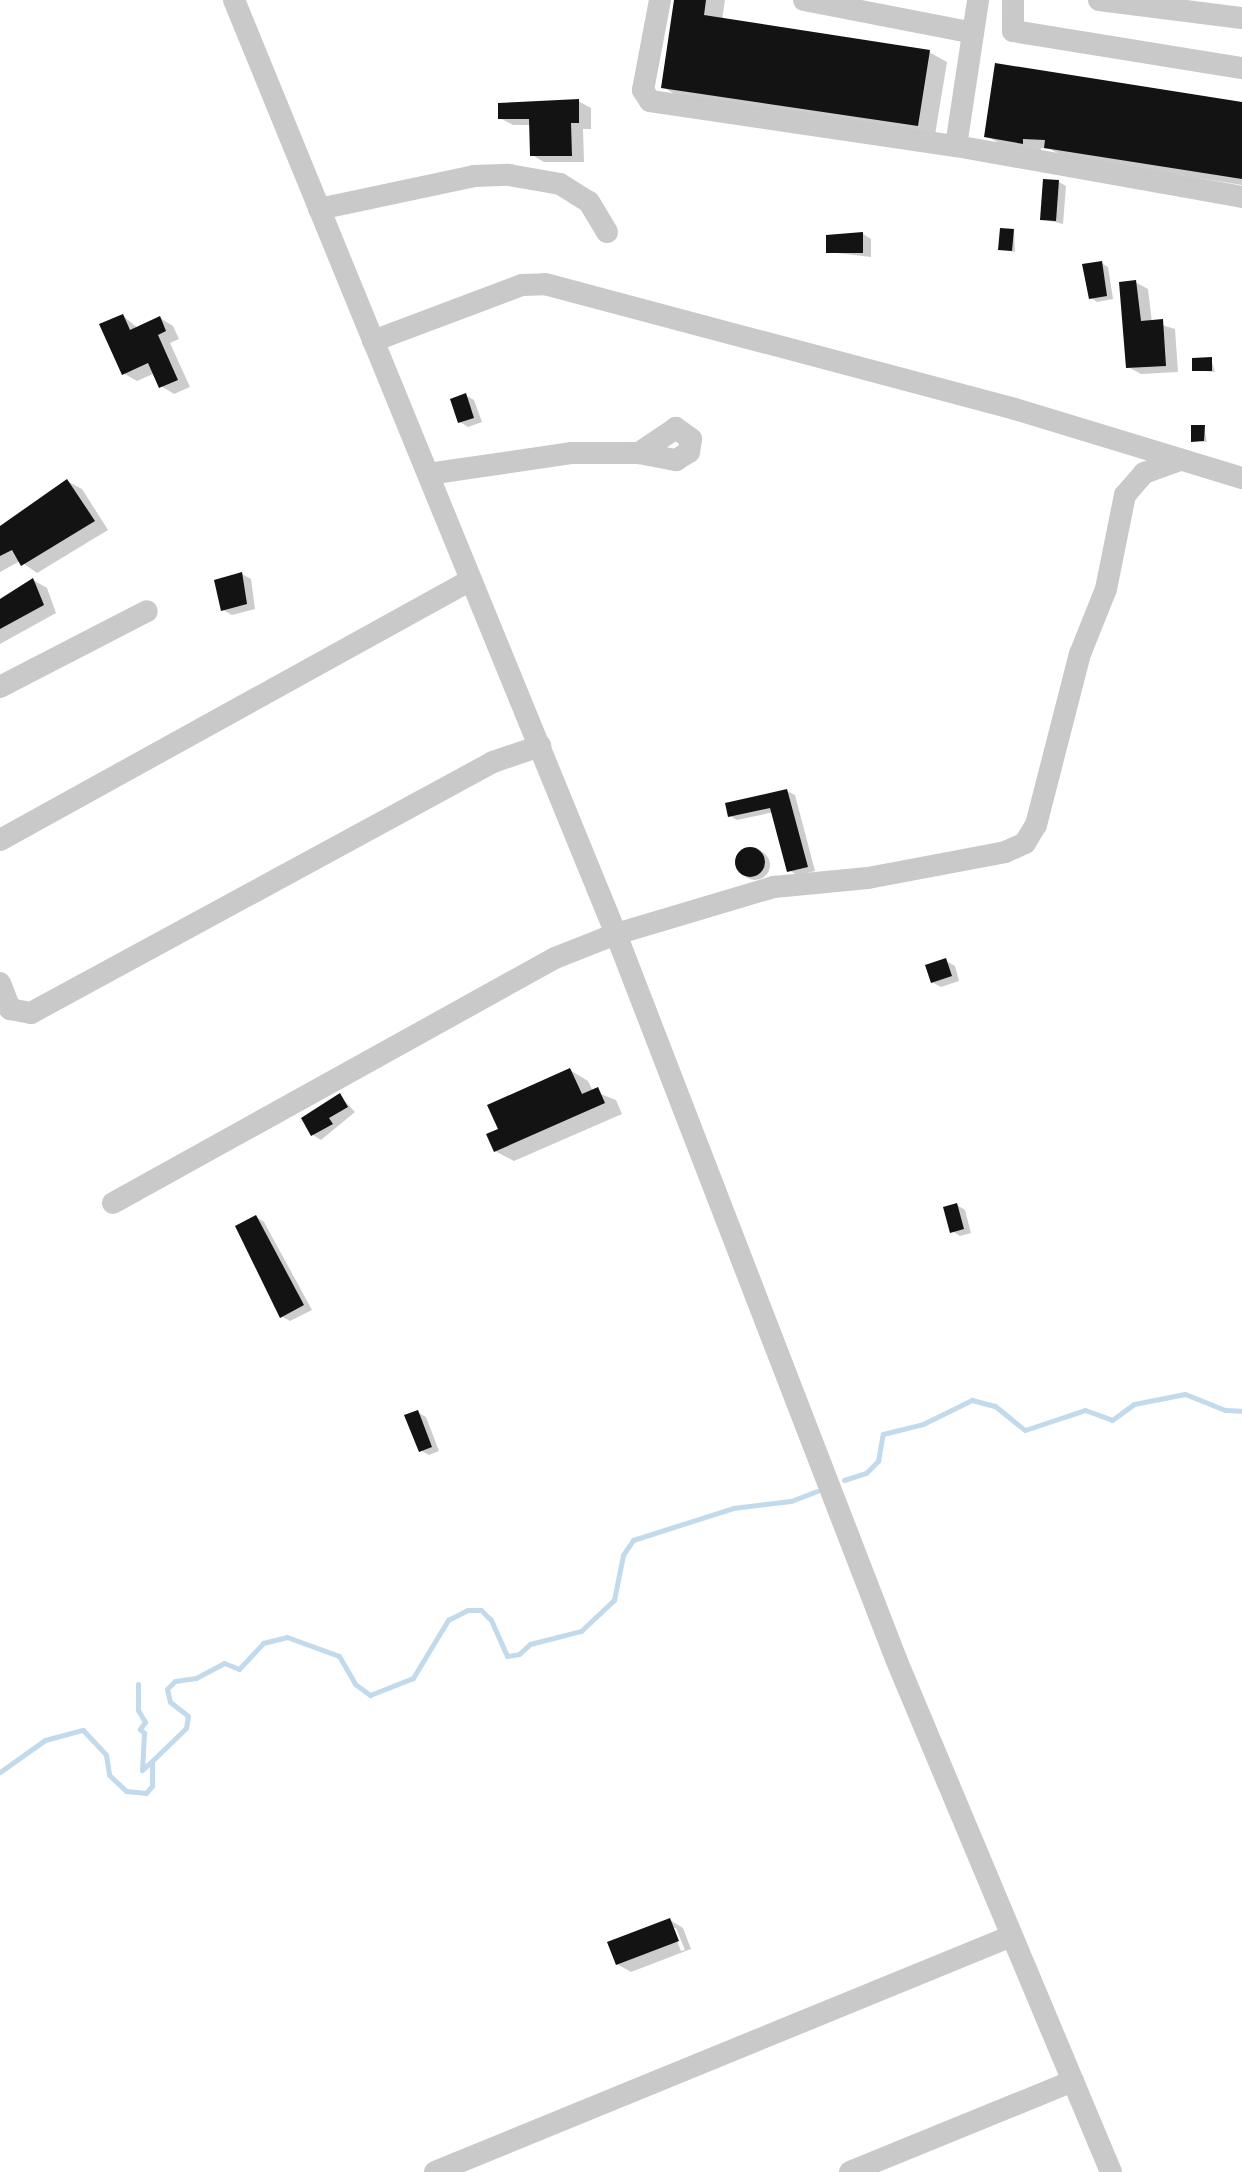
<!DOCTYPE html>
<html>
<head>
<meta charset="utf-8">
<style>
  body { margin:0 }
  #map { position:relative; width:1242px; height:2172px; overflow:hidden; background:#fff; font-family:"Roboto Condensed",sans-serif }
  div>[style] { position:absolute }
  .shadow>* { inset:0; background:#0003 }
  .round { border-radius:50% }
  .stream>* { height:5px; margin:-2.5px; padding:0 2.5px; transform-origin:2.5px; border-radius:2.5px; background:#c3daec }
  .building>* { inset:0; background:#131313 }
  .minor>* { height:22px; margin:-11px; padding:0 11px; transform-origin:11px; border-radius:11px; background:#c9c9c9 }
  span { translate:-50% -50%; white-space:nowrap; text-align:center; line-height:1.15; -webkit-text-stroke:8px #fff; paint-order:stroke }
</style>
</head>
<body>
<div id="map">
  <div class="shadow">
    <i style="clip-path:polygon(676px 0,725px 0,722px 20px,929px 52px,947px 62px,935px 135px,681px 98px,663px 87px)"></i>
    <i style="clip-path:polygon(578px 101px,591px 108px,591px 129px,583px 129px,584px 162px,544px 162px,532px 155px,531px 125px,513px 125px,500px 118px)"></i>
    <i style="clip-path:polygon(1242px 104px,1242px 185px,1065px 157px,1050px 149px,1041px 148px,1041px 153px,1005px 146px,986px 136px)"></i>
    <i style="clip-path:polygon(1059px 182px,1066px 186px,1063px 224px,1042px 219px)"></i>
    <i style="clip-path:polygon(1014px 231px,1015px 252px,1000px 249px)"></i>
    <i style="clip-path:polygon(863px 234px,871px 239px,871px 257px,828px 252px)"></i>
    <i style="clip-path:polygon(1101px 263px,1108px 267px,1113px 299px,1097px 302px,1091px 298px)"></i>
    <i style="clip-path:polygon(1135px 282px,1148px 289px,1152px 322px,1175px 329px,1178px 372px,1141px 374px,1128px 367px)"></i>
    <i style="clip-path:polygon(123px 316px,138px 328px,160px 318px,173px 326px,179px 339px,170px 343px,190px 387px,174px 394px,161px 386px,155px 373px,137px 381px,123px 373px)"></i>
    <i style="clip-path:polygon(1211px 359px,1215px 372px,1194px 370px)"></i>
    <i style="clip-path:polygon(465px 395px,474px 400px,482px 422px,468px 427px,460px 422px)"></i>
    <i style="clip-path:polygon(1204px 427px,1207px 442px,1193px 440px)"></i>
    <i style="clip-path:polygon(67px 481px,82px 489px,108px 530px,37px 573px,20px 561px,0 572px,0 529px)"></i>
    <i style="clip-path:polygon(242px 574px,251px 579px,255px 609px,232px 615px,223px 610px)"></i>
    <i style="clip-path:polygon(33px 580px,47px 588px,56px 613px,0 644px,0 601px)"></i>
    <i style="clip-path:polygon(787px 791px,795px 795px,815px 871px,797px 875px,789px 870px,774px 812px,737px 820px,730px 816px)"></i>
    <i class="round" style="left:740px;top:850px;width:30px;height:30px"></i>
    <i style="clip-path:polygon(946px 961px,955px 966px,959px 981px,941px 987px,932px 982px)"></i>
    <i style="clip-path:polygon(570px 1070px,588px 1081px,593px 1091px,616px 1100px,622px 1114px,514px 1161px,495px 1151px,500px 1130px)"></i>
    <i style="clip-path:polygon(340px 1096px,355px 1112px,321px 1140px,313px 1135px)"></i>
    <i style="clip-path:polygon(957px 1205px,965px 1210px,971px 1233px,960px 1236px,952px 1231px)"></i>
    <i style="clip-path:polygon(256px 1217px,264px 1222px,312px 1310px,290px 1321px,281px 1316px)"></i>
    <i style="clip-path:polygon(417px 1412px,426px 1417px,439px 1451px,429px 1455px,420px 1450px)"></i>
    <i style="clip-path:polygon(evenodd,670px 1920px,683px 1928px,691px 1949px,631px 1972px,617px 1964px,670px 1920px,672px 1928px,676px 1928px,685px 1950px,681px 1951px,672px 1928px)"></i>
  </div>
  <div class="stream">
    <i style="left:844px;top:1480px;width:23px;rotate:-18deg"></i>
    <i style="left:866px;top:1473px;width:17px;rotate:-45deg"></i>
    <i style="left:878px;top:1461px;width:27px;rotate:-80deg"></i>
    <i style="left:883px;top:1434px;width:41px;rotate:-14deg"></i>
    <i style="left:923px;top:1424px;width:55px;rotate:-26.1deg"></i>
    <i style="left:972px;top:1400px;width:24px;rotate:15deg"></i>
    <i style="left:995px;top:1406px;width:38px;rotate:39deg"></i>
    <i style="left:1025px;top:1430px;width:63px;rotate:-18.4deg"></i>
    <i style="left:1085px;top:1410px;width:29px;rotate:20deg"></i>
    <i style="left:1112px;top:1420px;width:27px;rotate:-36deg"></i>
    <i style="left:1134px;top:1404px;width:52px;rotate:-11.1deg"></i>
    <i style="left:1185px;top:1394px;width:43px;rotate:21.8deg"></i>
    <i style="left:1225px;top:1410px;width:17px;rotate:3deg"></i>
    <i style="left:138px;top:1684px;width:26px;rotate:90deg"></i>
    <i style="left:138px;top:1710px;width:14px;rotate:60deg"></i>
    <i style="left:145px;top:1722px;width:9px;rotate:126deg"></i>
    <i style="left:140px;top:1729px;width:6px;rotate:45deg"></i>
    <i style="left:144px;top:1733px;width:37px;rotate:93deg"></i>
    <i style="left:142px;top:1770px;width:13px;rotate:-42deg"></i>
    <i style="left:0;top:1772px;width:55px;rotate:-35.4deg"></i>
    <i style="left:45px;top:1740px;width:39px;rotate:-15deg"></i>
    <i style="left:83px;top:1730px;width:34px;rotate:47deg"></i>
    <i style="left:106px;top:1755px;width:20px;rotate:81deg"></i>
    <i style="left:109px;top:1775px;width:23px;rotate:43deg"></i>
    <i style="left:126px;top:1791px;width:20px;rotate:6deg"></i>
    <i style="left:146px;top:1793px;width:9px;rotate:-49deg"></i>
    <i style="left:152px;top:1786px;width:25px;rotate:-90deg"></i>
    <i style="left:152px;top:1761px;width:47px;rotate:-44.1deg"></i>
    <i style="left:186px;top:1728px;width:12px;rotate:-81deg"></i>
    <i style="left:188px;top:1716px;width:23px;rotate:-142deg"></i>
    <i style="left:170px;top:1702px;width:13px;rotate:-103deg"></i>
    <i style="left:167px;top:1689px;width:11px;rotate:-45deg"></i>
    <i style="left:175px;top:1681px;width:21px;rotate:-8deg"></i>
    <i style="left:196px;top:1678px;width:32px;rotate:-28deg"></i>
    <i style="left:224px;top:1663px;width:16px;rotate:22deg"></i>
    <i style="left:239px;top:1669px;width:35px;rotate:-47deg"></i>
    <i style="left:263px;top:1643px;width:25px;rotate:-14deg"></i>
    <i style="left:287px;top:1637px;width:55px;rotate:20.1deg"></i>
    <i style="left:339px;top:1656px;width:32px;rotate:60deg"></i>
    <i style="left:355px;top:1684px;width:19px;rotate:36deg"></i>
    <i style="left:370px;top:1695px;width:46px;rotate:-21.6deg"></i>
    <i style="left:413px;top:1678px;width:68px;rotate:-58.9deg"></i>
    <i style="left:448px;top:1620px;width:22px;rotate:-27deg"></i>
    <i style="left:468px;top:1610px;width:13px"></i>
    <i style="left:481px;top:1610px;width:14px;rotate:45deg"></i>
    <i style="left:491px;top:1620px;width:39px;rotate:66deg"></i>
    <i style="left:507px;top:1656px;width:12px;rotate:-9deg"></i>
    <i style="left:519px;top:1654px;width:15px;rotate:-42deg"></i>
    <i style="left:530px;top:1644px;width:53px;rotate:-14.3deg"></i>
    <i style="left:581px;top:1631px;width:45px;rotate:-43.2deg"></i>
    <i style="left:614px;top:1600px;width:46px;rotate:-78.7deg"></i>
    <i style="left:623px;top:1555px;width:18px;rotate:-56deg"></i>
    <i style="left:633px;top:1540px;width:105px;rotate:-17.7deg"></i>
    <i style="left:733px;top:1508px;width:58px;rotate:-6.9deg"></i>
    <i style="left:791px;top:1501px;width:28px;rotate:-21deg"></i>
  </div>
  <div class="building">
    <i style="clip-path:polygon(674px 0,706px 0,704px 15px,930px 50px,918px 126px,661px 88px)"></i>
    <i style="clip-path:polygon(995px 63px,1242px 102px,1242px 179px,1044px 148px,1045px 140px,1023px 139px,1023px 144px,984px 137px)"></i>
    <i style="clip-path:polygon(579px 99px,579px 123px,571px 123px,572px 156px,530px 156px,529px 119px,498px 119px,498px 103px)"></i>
    <i style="clip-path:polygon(1043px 179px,1059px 180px,1056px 221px,1040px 220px)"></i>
    <i style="clip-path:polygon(1000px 228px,1014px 229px,1012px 251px,998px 250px)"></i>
    <i style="clip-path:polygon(863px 232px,863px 253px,826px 253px,826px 235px)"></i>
    <i style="clip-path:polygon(1102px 261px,1107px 296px,1089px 299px,1082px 264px)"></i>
    <i style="clip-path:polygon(1136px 280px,1141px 321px,1163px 319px,1166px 366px,1126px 368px,1119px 282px)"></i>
    <i style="clip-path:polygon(123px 314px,130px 330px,160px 316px,166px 331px,158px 335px,178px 380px,159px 388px,148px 363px,122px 375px,99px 324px)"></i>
    <i style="clip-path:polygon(1212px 357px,1212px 371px,1192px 371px,1192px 358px)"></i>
    <i style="clip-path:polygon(466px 393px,474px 418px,458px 423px,450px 399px)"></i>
    <i style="clip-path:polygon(1191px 425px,1205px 425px,1204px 441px,1191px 442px)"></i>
    <i style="clip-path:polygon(67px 479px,95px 521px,21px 566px,12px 550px,0 556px,0 526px)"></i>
    <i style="clip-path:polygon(242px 572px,247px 604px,221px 611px,214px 580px)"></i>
    <i style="clip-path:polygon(33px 578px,44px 605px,0 629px,0 599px)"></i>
    <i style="clip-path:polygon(787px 789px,808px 867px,787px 872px,770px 808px,728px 817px,725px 803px)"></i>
    <i class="round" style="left:735px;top:847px;width:30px;height:30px"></i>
    <i style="clip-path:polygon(946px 958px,952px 976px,931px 983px,925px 965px)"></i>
    <i style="clip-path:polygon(570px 1068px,582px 1094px,598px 1087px,605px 1103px,494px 1152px,486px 1134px,498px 1129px,487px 1105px)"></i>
    <i style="clip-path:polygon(340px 1093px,348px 1107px,329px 1118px,333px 1124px,311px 1136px,301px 1118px)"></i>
    <i style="clip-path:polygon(957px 1203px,964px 1229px,950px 1233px,943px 1207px)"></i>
    <i style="clip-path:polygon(256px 1215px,304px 1305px,280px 1318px,235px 1226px)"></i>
    <i style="clip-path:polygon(418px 1410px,432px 1447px,419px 1452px,404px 1415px)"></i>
    <i style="clip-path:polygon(670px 1918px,679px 1941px,616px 1965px,607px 1942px)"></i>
  </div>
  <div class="minor">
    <i style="left:234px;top:0;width:1009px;rotate:67.76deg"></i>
    <i style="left:616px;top:934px;width:777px;rotate:68.88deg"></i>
    <i style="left:896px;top:1659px;width:556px;rotate:67.26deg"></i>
    <i style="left:660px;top:0;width:92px;rotate:100.7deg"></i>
    <i style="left:643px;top:90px;width:13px;rotate:58deg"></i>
    <i style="left:650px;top:101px;width:309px;rotate:8.4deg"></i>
    <i style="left:956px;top:146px;width:291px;rotate:10.1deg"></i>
    <i style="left:804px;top:0;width:172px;rotate:11deg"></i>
    <i style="left:1013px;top:0;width:31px;rotate:90deg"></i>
    <i style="left:1013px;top:31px;width:232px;rotate:9.2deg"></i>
    <i style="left:1099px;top:0;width:144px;rotate:7.2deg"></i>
    <i style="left:956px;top:146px;width:148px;rotate:-81.4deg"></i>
    <i style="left:319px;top:209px;width:158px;rotate:-12deg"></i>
    <i style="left:474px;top:176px;width:35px;rotate:-2deg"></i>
    <i style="left:509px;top:175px;width:52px;rotate:10deg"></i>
    <i style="left:560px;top:184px;width:34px;rotate:32deg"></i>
    <i style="left:589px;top:202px;width:35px;rotate:59deg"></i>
    <i style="left:373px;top:341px;width:159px;rotate:-20.6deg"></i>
    <i style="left:522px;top:285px;width:23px;rotate:-2deg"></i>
    <i style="left:545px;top:284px;width:486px;rotate:14.9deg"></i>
    <i style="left:1015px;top:409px;width:237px;rotate:16.9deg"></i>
    <i style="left:428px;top:474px;width:146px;rotate:-8.3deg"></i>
    <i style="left:572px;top:453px;width:67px"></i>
    <i style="left:639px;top:453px;width:38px;rotate:11deg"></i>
    <i style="left:676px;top:460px;width:15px;rotate:-32deg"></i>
    <i style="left:689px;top:452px;width:13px;rotate:-81deg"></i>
    <i style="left:691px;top:439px;width:19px;rotate:-144deg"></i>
    <i style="left:676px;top:428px;width:45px;rotate:146deg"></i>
    <i style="left:0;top:687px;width:165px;rotate:-27.3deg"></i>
    <i style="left:0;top:840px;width:538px;rotate:-28.9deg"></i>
    <i style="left:0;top:983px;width:28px;rotate:69deg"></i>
    <i style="left:10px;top:1009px;width:21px;rotate:11deg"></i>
    <i style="left:31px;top:1013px;width:526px;rotate:-28.51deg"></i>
    <i style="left:493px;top:762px;width:50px;rotate:-18.8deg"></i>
    <i style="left:113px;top:1203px;width:505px;rotate:-29deg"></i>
    <i style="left:555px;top:958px;width:66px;rotate:-21.5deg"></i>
    <i style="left:616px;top:934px;width:165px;rotate:-16.6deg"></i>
    <i style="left:774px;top:887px;width:94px;rotate:-5.5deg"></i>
    <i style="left:868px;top:878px;width:139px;rotate:-10.7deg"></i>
    <i style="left:1005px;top:852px;width:22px;rotate:-24deg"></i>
    <i style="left:1025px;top:843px;width:21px;rotate:-59deg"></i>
    <i style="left:1036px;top:825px;width:177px;rotate:-75.6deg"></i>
    <i style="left:1080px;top:654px;width:70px;rotate:-68.2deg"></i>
    <i style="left:1106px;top:589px;width:96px;rotate:-78.6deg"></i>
    <i style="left:1125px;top:495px;width:29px;rotate:-49deg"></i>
    <i style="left:1144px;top:473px;width:37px;rotate:-20deg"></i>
    <i style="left:435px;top:2172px;width:620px;rotate:-22.26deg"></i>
    <i style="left:850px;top:2172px;width:241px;rotate:-22.2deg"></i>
  </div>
</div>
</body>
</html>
